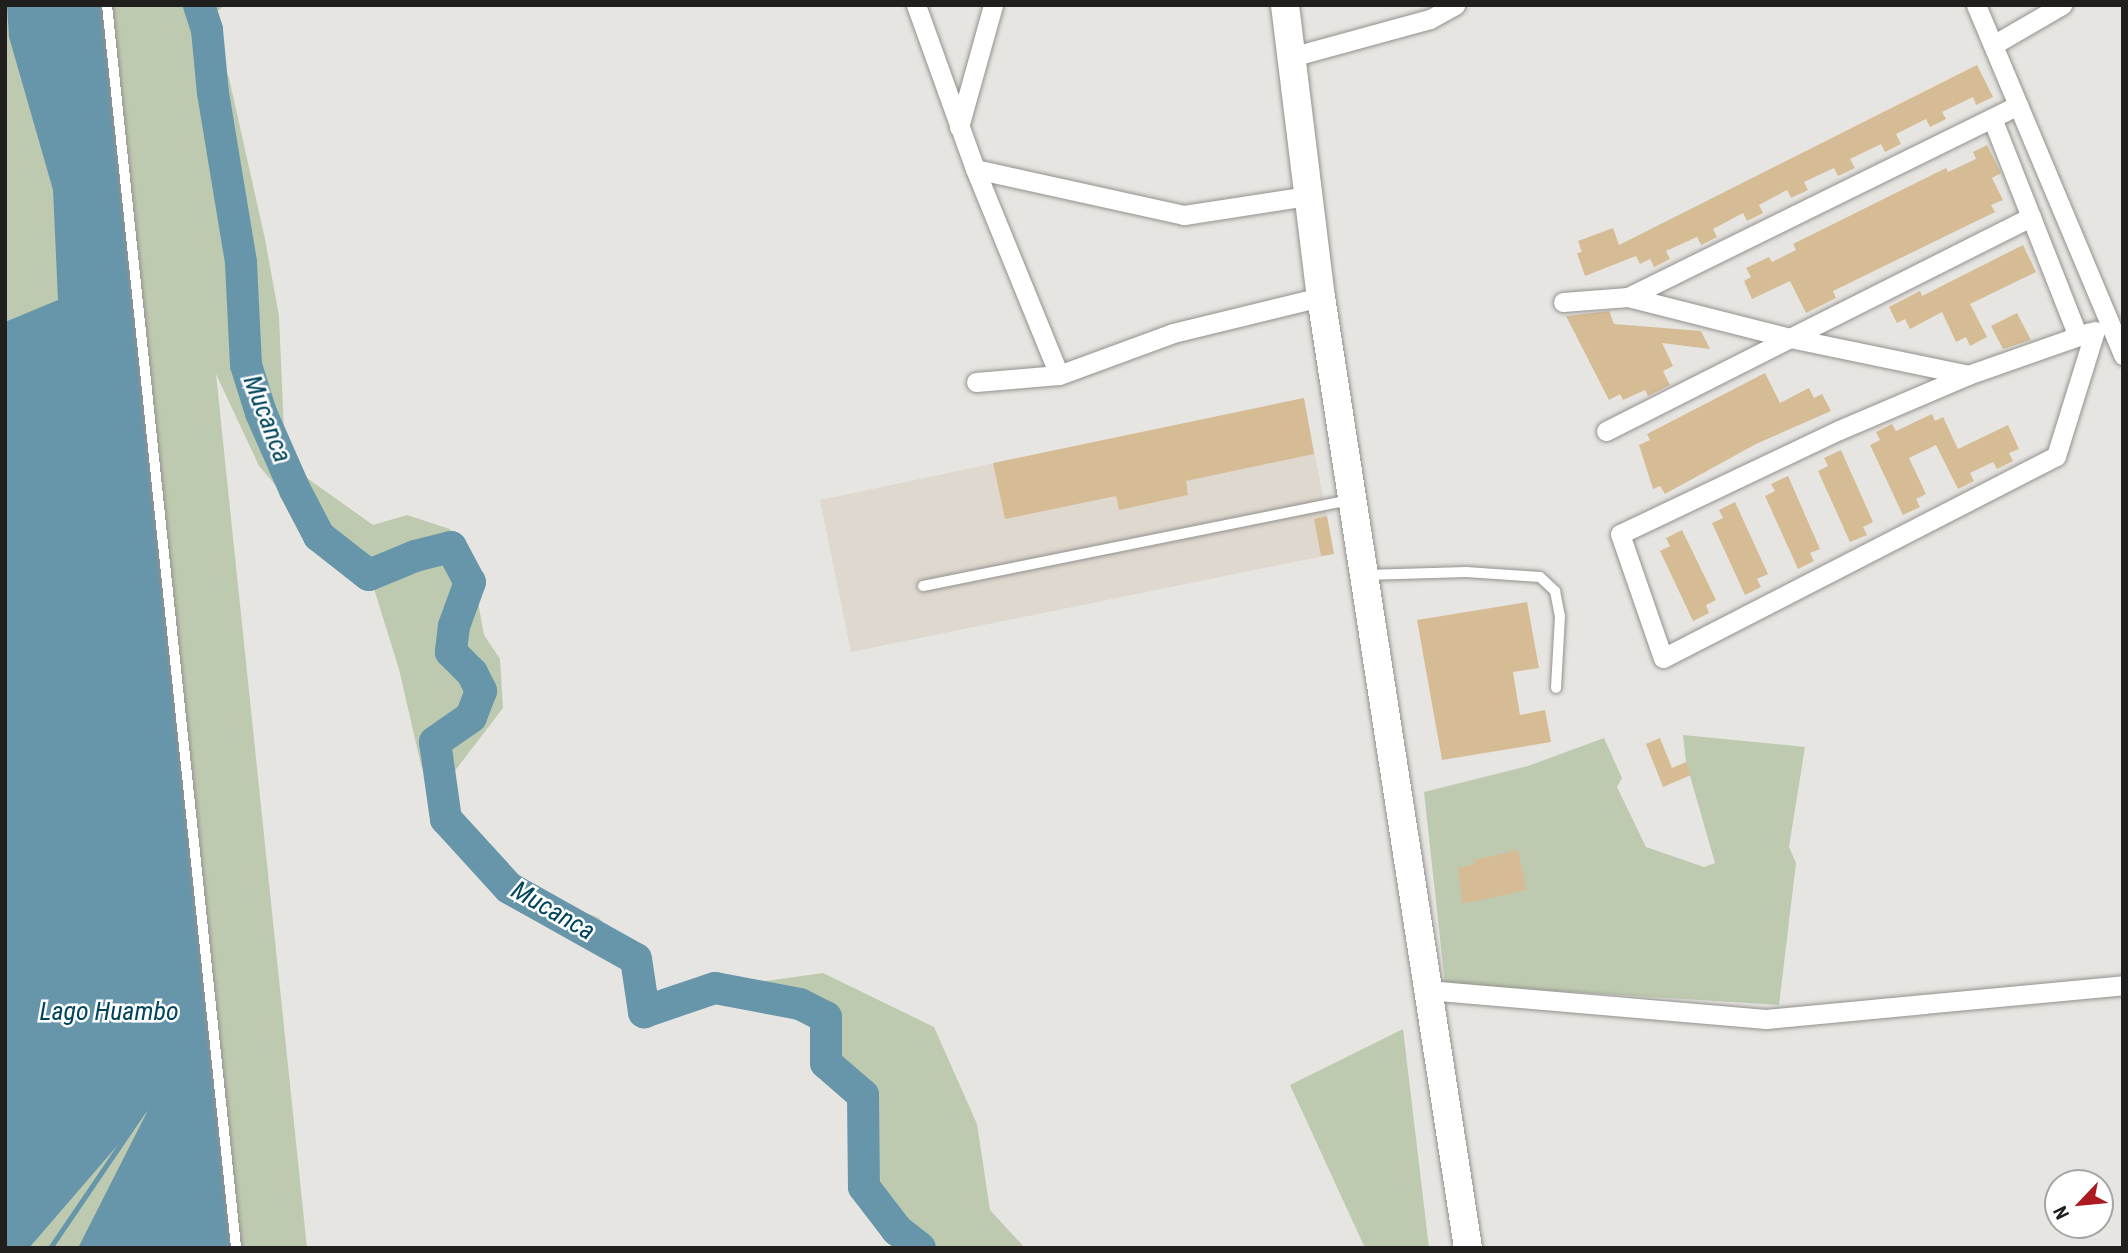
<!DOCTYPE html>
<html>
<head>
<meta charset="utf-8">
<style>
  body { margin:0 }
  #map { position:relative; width:2128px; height:1253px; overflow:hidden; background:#e7e5e1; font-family:"Roboto Condensed",sans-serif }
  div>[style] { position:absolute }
  .built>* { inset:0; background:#dfd8ce }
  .green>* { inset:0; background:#becab0 }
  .water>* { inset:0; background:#6796ab }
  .stream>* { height:5px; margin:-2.5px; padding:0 2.5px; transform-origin:2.5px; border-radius:2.5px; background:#6796ab }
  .river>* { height:32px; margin:-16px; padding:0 16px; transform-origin:16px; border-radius:16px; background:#6796ab }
  .building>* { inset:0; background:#d6bc95 }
  .roads { filter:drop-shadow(0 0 2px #93918d) drop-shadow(0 0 2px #93918d) }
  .lane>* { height:10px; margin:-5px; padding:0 5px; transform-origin:5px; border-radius:5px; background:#fff }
  .street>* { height:19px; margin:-9.5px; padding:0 9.5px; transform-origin:9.5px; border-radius:9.5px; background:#fff }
  .secondary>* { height:28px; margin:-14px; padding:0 14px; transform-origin:14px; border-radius:14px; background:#fff }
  span { translate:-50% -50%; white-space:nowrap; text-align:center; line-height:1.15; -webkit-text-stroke:5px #fff; paint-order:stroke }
  .water-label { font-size:26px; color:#00455c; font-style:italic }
  .frame { position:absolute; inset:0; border:7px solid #201f1e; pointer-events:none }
  .north { position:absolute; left:2044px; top:1169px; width:70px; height:70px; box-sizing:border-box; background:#fff; border:2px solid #a6a5a5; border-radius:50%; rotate:244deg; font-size:19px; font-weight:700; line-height:28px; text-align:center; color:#201f1e }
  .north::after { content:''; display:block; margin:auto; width:24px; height:32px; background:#ac1921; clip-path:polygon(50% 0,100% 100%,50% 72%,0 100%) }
</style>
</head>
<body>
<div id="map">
  <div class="built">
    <i style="clip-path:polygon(1304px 398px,1334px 554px,851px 652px,820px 500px)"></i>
  </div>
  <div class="green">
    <i style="clip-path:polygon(5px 5px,225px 5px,204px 22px,229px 78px,265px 239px,279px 316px,284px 432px,307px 478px,373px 525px,407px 515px,450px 529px,474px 580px,484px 635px,500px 659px,503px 708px,451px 776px,452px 808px,524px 889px,599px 918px,636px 959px,509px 888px,446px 819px,421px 765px,399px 669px,370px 576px,319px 536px,259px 466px,216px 374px,307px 1248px,5px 1248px)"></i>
    <i style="clip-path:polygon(1683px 735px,1805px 747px,1789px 847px,1796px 863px,1779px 1005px,1445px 984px,1424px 792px,1528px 766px,1604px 738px,1622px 778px,1617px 787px,1646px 847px,1704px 867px,1715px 863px,1686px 762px)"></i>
    <i style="clip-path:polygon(823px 973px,934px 1027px,977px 1124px,990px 1210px,1025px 1248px,920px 1248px,897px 1230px,864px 1187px,863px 1095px,826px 1063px,826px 1017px,800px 1004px,715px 988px)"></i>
    <i style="clip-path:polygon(1403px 1029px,1429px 1248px,1365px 1248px,1290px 1085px)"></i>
  </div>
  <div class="water">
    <i style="clip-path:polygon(7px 5px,107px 5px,236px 1248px,78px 1248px,148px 1110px,29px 1248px,5px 1248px,5px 322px,58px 300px,53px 190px,9px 37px)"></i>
  </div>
  <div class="stream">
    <i style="left:50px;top:1248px;width:178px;rotate:-55.8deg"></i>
  </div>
  <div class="river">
    <i style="left:199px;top:5px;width:26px;rotate:72deg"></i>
    <i style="left:207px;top:30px;width:63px;rotate:84.6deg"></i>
    <i style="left:213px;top:93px;width:172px;rotate:80.6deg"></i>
    <i style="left:241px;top:263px;width:102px;rotate:87.2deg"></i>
    <i style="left:246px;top:365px;width:50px;rotate:72.6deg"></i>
    <i style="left:261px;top:413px;width:84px;rotate:66.2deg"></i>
    <i style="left:295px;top:490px;width:52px;rotate:62.4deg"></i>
    <i style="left:319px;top:536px;width:63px;rotate:38deg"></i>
    <i style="left:369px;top:575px;width:50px;rotate:-22.4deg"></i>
    <i style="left:415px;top:556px;width:37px;rotate:-14deg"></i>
    <i style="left:451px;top:547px;width:40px;rotate:62deg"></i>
    <i style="left:470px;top:582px;width:47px;rotate:110deg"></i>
    <i style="left:454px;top:626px;width:26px;rotate:97deg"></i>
    <i style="left:451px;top:652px;width:30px;rotate:45deg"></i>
    <i style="left:472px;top:673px;width:20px;rotate:63deg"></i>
    <i style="left:481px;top:691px;width:28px;rotate:111deg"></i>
    <i style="left:471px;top:717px;width:44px;rotate:145.2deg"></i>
    <i style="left:435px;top:742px;width:78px;rotate:81.9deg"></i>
    <i style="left:446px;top:819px;width:93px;rotate:47.6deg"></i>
    <i style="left:509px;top:888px;width:145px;rotate:29.2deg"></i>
    <i style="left:636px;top:959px;width:54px;rotate:81.4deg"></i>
    <i style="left:644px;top:1012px;width:75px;rotate:-18.7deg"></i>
    <i style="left:715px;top:988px;width:86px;rotate:10.7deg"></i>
    <i style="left:800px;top:1004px;width:29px;rotate:27deg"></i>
    <i style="left:826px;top:1017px;width:46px;rotate:90deg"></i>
    <i style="left:826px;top:1063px;width:49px;rotate:40.9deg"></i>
    <i style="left:863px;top:1095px;width:92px;rotate:89.4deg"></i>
    <i style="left:864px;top:1187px;width:54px;rotate:52.5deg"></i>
    <i style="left:897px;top:1230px;width:29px;rotate:38deg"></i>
  </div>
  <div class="building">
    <i style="clip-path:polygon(1977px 65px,1993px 97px,1976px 105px,1973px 97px,1942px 112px,1946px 119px,1930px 127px,1926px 119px,1896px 134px,1901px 144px,1885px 152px,1881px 144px,1850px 159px,1855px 168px,1838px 176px,1834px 168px,1804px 182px,1808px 190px,1791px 198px,1787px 190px,1759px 205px,1763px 213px,1747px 221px,1743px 213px,1713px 229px,1717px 237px,1701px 245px,1697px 237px,1666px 251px,1670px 259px,1654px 267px,1650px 259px,1640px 264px,1636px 256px,1585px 276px,1577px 253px,1582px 252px,1578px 241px,1613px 228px,1619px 245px)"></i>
    <i style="clip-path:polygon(1987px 145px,2001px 173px,1992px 178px,2003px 200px,1991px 205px,1995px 212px,1833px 291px,1836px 298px,1806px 313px,1790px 281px,1752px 299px,1744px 281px,1751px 277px,1746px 268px,1769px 257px,1772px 262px,1796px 250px,1793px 244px,1946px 168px,1948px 172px,1976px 159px,1973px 152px)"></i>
    <i style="clip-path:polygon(2023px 245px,2036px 272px,1970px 304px,1987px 337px,1970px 346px,1966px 337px,1956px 342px,1942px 312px,1910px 329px,1905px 319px,1897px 323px,1889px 307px,1920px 291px,1922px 296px)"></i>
    <i style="clip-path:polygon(1609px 311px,1614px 324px,1701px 331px,1710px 349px,1662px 343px,1673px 366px,1663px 371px,1670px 385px,1648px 396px,1645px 390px,1623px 400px,1620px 394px,1609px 400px,1566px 316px)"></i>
    <i style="clip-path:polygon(2017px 313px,2031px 340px,2003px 349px,1991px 326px)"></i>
    <i style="clip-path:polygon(1765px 373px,1780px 403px,1809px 388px,1814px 398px,1822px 394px,1831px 411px,1756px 444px,1665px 494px,1660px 486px,1653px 489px,1639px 445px,1650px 440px,1647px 434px)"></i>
    <i style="clip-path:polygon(1304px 398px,1314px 454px,1186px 481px,1188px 495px,1119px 510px,1116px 496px,1005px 519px,993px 463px)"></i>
    <i style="clip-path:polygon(1932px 414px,1935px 421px,1943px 417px,1958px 449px,2008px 425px,2019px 449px,2009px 453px,2013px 461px,1997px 469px,1993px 462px,1970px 473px,1974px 481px,1958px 489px,1936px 445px,1909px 458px,1926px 494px,1916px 499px,1920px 507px,1903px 515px,1870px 445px,1880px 440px,1876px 432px,1892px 424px,1896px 431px)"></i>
    <i style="clip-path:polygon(1841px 450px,1873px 522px,1863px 527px,1867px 535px,1850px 542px,1818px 471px,1828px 466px,1824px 458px)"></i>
    <i style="clip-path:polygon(1788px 476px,1820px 549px,1810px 553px,1814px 561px,1798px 569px,1765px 496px,1775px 491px,1771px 484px)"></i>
    <i style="clip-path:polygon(1735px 502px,1768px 574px,1757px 579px,1761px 587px,1745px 595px,1712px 523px,1723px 518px,1719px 510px)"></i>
    <i style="clip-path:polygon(1327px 516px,1334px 554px,1321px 556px,1314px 519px)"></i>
    <i style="clip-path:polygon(1682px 530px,1716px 600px,1706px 605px,1709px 613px,1693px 621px,1660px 551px,1670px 546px,1666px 538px)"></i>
    <i style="clip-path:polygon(1527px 602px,1539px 668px,1513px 672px,1520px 715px,1545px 710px,1551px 742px,1442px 760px,1417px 620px)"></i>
    <i style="clip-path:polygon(1660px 738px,1672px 768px,1686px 762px,1691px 775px,1663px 787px,1646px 744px)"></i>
    <i style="clip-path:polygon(1518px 850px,1527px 890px,1462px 904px,1458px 868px,1475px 864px,1474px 860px)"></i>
  </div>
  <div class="roads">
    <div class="lane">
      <i style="left:107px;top:5px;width:1250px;rotate:84.07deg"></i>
      <i style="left:1365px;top:575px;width:101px;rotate:-1.7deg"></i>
      <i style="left:1466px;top:572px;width:74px;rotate:3.9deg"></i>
      <i style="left:1540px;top:577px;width:21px;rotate:43deg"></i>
      <i style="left:1555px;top:591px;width:25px;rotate:79deg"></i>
      <i style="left:1560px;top:616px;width:72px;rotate:93.2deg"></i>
      <i style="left:923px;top:586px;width:436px;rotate:-11.4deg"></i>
    </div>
    <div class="street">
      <i style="left:916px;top:5px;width:174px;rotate:70.2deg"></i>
      <i style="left:975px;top:169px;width:222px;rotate:67.8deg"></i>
      <i style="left:1976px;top:5px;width:380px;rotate:67.2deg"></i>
      <i style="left:1993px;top:45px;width:80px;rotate:-30.1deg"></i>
      <i style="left:1291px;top:57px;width:144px;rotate:-15.3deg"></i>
      <i style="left:1430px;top:19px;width:29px;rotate:-29deg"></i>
      <i style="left:1992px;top:118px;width:234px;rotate:68.5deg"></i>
      <i style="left:959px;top:127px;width:127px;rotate:-74.4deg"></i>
      <i style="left:975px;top:169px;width:214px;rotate:12.4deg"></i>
      <i style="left:1184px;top:215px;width:124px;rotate:-8.8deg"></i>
      <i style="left:1628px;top:297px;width:167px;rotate:14.2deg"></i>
      <i style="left:1790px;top:338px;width:270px;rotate:-26.7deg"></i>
      <i style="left:1563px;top:302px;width:65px;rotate:-4.4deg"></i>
      <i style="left:1628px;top:297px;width:435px;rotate:-26.2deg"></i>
      <i style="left:1968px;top:375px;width:129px;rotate:-19.4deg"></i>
      <i style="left:976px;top:382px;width:83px;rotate:-4.8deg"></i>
      <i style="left:1059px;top:375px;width:121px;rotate:-20.2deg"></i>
      <i style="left:1173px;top:333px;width:152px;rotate:-13.7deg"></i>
      <i style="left:1606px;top:431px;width:206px;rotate:-26.8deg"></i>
      <i style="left:1790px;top:338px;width:182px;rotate:11.7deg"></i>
      <i style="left:1968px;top:375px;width:140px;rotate:156.9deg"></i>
      <i style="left:1839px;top:430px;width:242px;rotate:154.6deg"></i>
      <i style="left:1620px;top:534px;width:131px;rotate:70.9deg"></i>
      <i style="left:1663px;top:658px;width:442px;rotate:-27.2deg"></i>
      <i style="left:2056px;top:456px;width:131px;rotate:-72.7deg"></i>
      <i style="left:1427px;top:990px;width:340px;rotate:4.9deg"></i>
      <i style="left:1766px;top:1019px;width:359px;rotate:-5.4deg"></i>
    </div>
    <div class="secondary">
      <i style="left:1285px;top:5px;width:294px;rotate:83deg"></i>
      <i style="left:1321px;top:297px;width:962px;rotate:81.21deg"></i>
    </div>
  </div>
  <div class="water-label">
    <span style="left:267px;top:419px;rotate:69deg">Mucanca</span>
    <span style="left:553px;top:911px;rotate:30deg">Mucanca</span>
    <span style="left:109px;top:1012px">Lago Huambo</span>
  </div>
  <div class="frame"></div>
  <div class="north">N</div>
</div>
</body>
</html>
